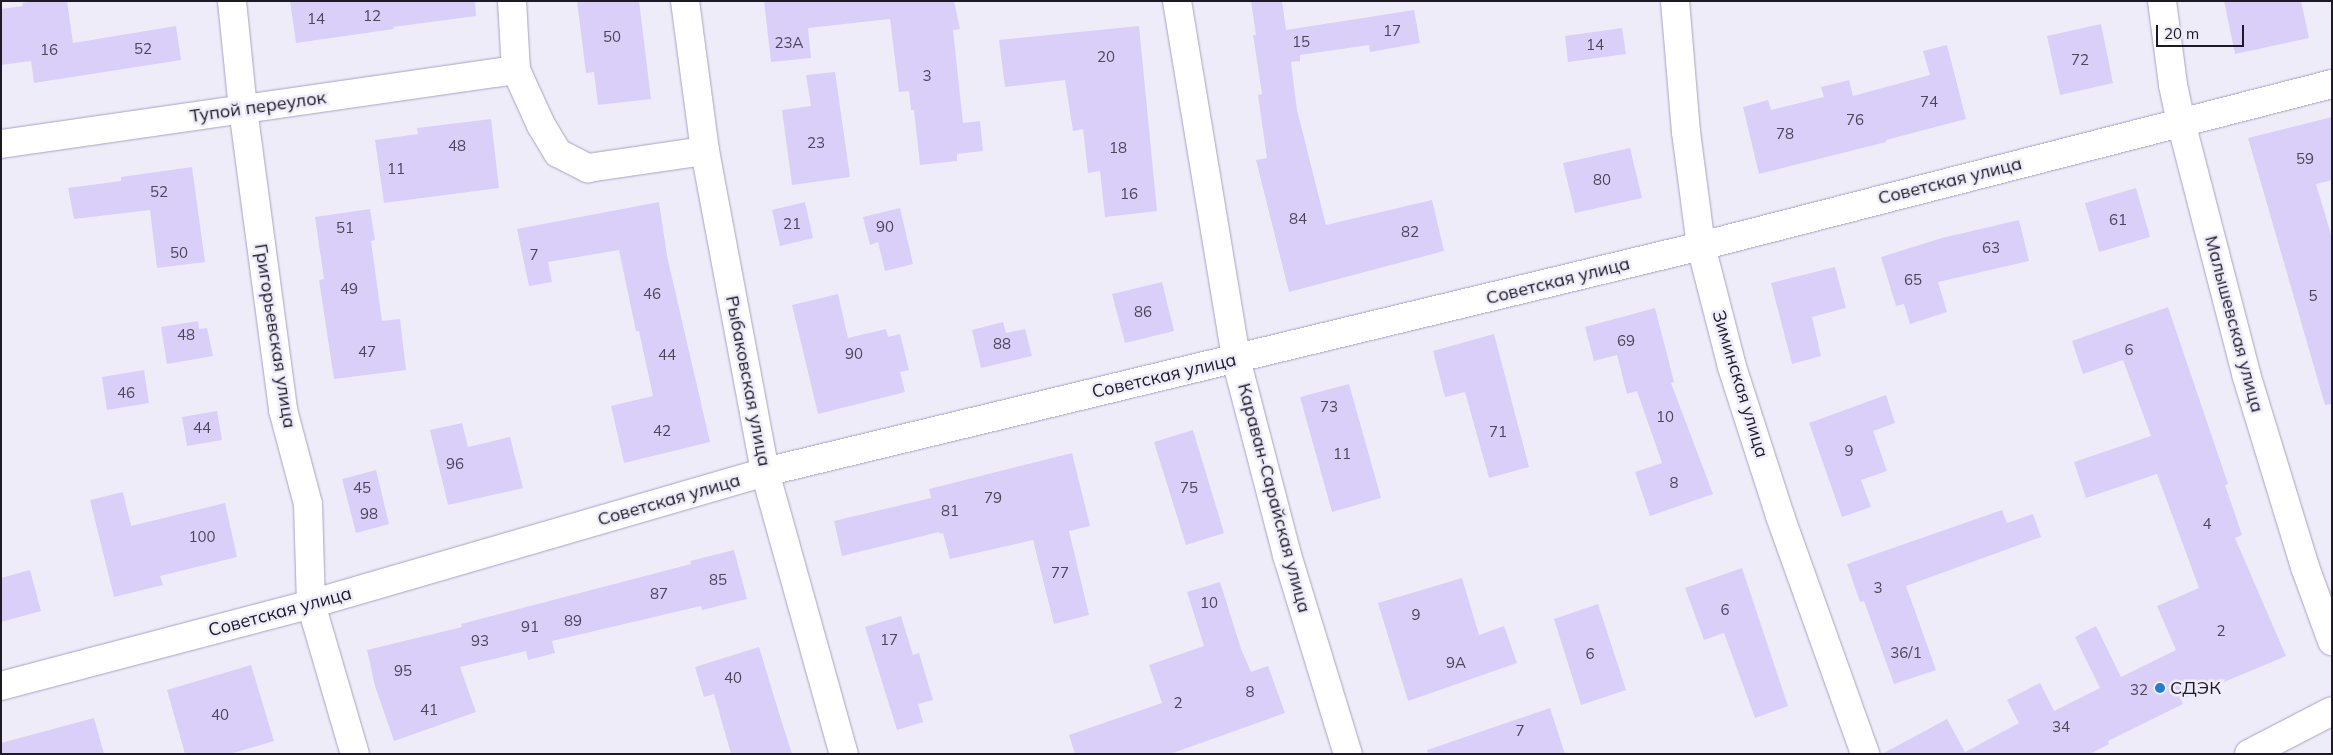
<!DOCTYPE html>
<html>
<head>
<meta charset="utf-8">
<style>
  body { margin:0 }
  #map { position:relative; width:2333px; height:755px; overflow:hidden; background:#efecfa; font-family:Mulish,sans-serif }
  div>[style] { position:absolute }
  .building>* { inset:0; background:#dacff8 }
  .roads { filter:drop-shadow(0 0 1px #aaa2c2) drop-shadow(0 0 1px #aaa2c2) }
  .minor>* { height:28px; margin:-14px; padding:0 14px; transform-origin:14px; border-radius:14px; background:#fff }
  .major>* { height:28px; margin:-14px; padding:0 14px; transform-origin:14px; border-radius:14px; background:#fff }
  .dots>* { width:14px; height:14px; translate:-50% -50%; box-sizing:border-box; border:2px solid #efecfa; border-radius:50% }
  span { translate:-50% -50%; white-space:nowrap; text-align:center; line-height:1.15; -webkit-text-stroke:5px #efecfa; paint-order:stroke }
  .number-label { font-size:15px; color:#4c465a }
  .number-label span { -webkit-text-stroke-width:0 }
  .street-label { font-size:18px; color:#1d1925 }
  .poi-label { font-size:18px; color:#1d1925 }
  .left { translate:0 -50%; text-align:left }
  .frame { position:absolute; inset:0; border:2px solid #1d1925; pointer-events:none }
  .scale { position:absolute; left:2156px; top:25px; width:88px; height:22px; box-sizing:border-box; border:2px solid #1d1925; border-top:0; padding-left:6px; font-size:15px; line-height:18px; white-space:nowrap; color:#1d1925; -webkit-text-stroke:4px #efecfa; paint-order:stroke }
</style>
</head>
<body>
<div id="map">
  <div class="building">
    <i style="clip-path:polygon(35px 1px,67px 1px,73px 43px,176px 26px,181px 60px,34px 83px,31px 61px,1px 65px,1px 9px,23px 6px,22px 3px)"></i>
    <i style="clip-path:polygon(290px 1px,475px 1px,476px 16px,393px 27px,394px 29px,296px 43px)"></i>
    <i style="clip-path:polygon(577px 1px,639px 1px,651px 99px,598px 105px,594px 72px,586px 73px)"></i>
    <i style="clip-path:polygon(764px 1px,954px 1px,960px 29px,953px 30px,963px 123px,980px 121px,983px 151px,957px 154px,957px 161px,920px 165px,914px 110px,911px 110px,909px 91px,899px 92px,890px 19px,808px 28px,811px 58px,771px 62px)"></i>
    <i style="clip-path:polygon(1251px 1px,1282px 1px,1286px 30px,1414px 10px,1420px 43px,1370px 52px,1369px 45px,1300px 55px,1300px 61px,1291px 62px,1297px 110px,1326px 225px,1432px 200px,1444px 251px,1289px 292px,1256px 160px,1267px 158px,1258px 95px,1262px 94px,1253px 35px,1256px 35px)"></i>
    <i style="clip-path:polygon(2224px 1px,2301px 1px,2309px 38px,2235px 54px)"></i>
    <i style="clip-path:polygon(2101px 24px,2113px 83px,2060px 95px,2047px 36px)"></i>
    <i style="clip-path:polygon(1139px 26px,1157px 211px,1105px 217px,1100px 171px,1088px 173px,1083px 129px,1073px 131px,1065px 80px,1005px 87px,999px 40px)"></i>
    <i style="clip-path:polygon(1622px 28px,1626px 54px,1568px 62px,1565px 36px)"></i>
    <i style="clip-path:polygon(1947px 45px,1966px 119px,1886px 140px,1886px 142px,1759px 174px,1743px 107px,1768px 100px,1771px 110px,1824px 97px,1821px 87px,1849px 80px,1853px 96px,1930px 75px,1923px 51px)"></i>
    <i style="clip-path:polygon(835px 72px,850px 177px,792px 185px,782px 110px,811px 106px,806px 75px)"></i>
    <i style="clip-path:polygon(2332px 117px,2332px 180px,2316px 184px,2332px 238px,2332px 404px,2325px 405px,2248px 138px)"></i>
    <i style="clip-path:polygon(491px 119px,499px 188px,384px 203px,375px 140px,418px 134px,417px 128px)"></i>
    <i style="clip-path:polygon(1630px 148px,1642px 198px,1575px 213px,1563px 163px)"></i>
    <i style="clip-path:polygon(192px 167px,205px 262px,157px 268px,150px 210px,74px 219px,68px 188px,121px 181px,121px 177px)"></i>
    <i style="clip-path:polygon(2136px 188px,2150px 237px,2099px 252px,2085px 203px)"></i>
    <i style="clip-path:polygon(659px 202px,667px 256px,710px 442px,624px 463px,611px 406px,653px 396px,639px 331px,636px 331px,619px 250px,548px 262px,552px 282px,529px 286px,517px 229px)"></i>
    <i style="clip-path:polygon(805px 202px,813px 238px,780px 246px,772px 210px)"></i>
    <i style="clip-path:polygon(900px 208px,913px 264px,885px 271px,878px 242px,870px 245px,863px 217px)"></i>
    <i style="clip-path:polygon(370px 209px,375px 240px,371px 241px,382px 321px,400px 319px,406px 370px,334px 379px,319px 280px,324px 279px,315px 217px)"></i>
    <i style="clip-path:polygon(2019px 220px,2029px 261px,1938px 282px,1947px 312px,1910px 324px,1904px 304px,1896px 306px,1881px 257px,1942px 238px)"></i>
    <i style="clip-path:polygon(1835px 267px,1846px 308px,1812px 317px,1821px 356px,1792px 364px,1771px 283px)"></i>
    <i style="clip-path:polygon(1162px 282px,1174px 331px,1125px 343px,1112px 294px)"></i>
    <i style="clip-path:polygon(838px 294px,848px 338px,886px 329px,888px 337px,900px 334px,909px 370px,900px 372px,905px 392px,818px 414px,792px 305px)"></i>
    <i style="clip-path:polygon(2168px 307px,2228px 484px,2225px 485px,2242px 535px,2235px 538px,2286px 656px,2181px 700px,2183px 704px,2108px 741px,2109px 744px,2090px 754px,1882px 754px,1947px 719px,1965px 752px,2019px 723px,2007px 700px,2040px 683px,2054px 711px,2100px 688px,2075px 637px,2096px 626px,2121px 677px,2176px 650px,2157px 606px,2199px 588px,2157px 474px,2086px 498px,2074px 462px,2151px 436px,2123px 360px,2083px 374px,2072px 341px)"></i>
    <i style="clip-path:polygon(1655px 308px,1674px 382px,1671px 383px,1713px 494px,1650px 516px,1635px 472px,1662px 463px,1637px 391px,1627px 394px,1617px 355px,1594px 361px,1585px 327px)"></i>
    <i style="clip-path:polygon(198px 321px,199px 329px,207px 328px,213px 356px,167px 364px,161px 327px)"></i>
    <i style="clip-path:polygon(1003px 322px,1006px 333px,1025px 329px,1032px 356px,981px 368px,972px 330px)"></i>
    <i style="clip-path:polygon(1494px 334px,1529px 467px,1489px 478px,1465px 392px,1445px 397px,1433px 351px)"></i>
    <i style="clip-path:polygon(144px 370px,149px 403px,107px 410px,102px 377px)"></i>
    <i style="clip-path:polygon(1349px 384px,1381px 498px,1332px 512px,1300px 397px)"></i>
    <i style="clip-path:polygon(1886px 395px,1895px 423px,1873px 431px,1887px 471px,1861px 480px,1871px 507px,1842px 517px,1809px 423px)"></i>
    <i style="clip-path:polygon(217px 411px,222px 440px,187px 446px,182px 417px)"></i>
    <i style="clip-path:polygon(462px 423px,468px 447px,510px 437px,523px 488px,448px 505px,430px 430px)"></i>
    <i style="clip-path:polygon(1193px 430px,1224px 533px,1186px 545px,1154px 442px)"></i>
    <i style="clip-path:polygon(1072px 453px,1090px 526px,1069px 531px,1089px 615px,1054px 624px,1033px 540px,950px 559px,943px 533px,940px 534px,939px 532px,842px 556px,834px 521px,931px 498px,929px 489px)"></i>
    <i style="clip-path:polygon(376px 470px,389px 524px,356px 533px,342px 479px)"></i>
    <i style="clip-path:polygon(123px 492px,131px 526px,225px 503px,237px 557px,160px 576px,163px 585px,114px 597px,90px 500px)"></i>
    <i style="clip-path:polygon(2002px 510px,2007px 523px,2033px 514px,2041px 537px,1906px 586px,1936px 670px,1894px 684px,1864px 601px,1860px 602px,1847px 564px)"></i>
    <i style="clip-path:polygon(734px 550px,747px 599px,702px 610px,701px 606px,552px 641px,555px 653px,528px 660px,526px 651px,460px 667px,476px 712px,394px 741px,375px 686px,367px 650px,462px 627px,461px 624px,691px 564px,690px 561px)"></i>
    <i style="clip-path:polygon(1742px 568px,1788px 706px,1755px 718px,1724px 633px,1704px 640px,1685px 588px)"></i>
    <i style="clip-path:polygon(30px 570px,41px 611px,1px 622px,1px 578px)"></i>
    <i style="clip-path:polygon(1462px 578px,1479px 635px,1504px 626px,1517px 663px,1408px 701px,1378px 603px)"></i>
    <i style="clip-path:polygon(1220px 582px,1241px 649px,1251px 672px,1268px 666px,1285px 713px,1170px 754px,1075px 754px,1069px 735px,1162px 703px,1149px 665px,1204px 646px,1187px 592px)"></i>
    <i style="clip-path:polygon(1598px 604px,1626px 690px,1581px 705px,1554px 619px)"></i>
    <i style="clip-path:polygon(901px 616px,913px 655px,919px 653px,933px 700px,918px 704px,923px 722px,897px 730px,865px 627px)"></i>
    <i style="clip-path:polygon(759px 647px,779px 713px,792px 754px,731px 754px,714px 694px,704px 697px,695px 667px)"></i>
    <i style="clip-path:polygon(251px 665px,274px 741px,230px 754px,185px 754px,167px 690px)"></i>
    <i style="clip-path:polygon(1550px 708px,1565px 754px,1428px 754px,1427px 750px)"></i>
    <i style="clip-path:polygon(94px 718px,104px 754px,1px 754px,1px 743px)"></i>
  </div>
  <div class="roads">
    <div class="minor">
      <i style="left:232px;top:1px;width:109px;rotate:84.2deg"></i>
      <i style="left:243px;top:109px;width:304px;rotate:82.4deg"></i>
      <i style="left:283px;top:410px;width:97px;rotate:75.1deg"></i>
      <i style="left:308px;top:504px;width:100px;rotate:88.3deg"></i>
      <i style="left:311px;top:604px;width:156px;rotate:73.7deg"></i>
      <i style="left:512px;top:1px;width:69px;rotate:86.7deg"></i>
      <i style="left:1177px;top:1px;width:363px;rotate:80.6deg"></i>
      <i style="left:1236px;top:359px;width:203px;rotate:75.4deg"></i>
      <i style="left:1287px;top:555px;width:208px;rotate:73deg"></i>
      <i style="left:1675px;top:1px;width:131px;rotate:85.2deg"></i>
      <i style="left:1686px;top:132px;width:115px;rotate:82.5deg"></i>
      <i style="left:1701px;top:246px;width:125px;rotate:75.6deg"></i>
      <i style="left:1732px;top:367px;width:157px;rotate:72.1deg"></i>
      <i style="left:1780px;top:516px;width:253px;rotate:70.3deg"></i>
      <i style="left:2162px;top:1px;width:85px;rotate:82.5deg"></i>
      <i style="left:2173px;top:85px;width:38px;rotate:78deg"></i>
      <i style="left:2181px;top:122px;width:260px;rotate:75.5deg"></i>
      <i style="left:2246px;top:374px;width:202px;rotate:73deg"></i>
      <i style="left:2305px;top:567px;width:79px;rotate:70deg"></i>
      <i style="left:1px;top:144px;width:520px;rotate:-8.18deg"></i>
      <i style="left:516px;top:70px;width:60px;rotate:65.6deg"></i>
      <i style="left:541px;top:125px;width:33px;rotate:59deg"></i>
      <i style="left:558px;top:153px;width:34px;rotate:27deg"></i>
      <i style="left:588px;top:168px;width:118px;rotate:-8.3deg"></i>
      <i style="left:1px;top:686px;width:321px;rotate:-14.8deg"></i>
      <i style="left:311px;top:604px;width:473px;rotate:-16.2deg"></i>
      <i style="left:765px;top:472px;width:963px;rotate:-13.57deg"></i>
      <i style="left:1701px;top:246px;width:651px;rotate:-14.4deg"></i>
    </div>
    <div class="major">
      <i style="left:685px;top:1px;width:151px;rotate:82.4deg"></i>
      <i style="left:705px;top:151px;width:327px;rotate:79.4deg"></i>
      <i style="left:765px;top:472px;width:293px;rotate:74.4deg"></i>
      <i style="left:2249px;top:754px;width:93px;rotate:-27.4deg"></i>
    </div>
  </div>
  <div class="dots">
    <i style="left:2160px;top:688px;background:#267dcb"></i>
  </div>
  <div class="number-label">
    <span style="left:372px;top:16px">12</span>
    <span style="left:316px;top:19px">14</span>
    <span style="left:1392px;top:31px">17</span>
    <span style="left:612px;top:37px">50</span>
    <span style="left:1301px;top:42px">15</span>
    <span style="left:789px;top:43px">23А</span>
    <span style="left:1595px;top:45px">14</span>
    <span style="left:143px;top:49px">52</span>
    <span style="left:49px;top:50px">16</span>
    <span style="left:1106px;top:57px">20</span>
    <span style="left:2080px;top:60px">72</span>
    <span style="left:927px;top:76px">3</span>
    <span style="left:1929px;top:102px">74</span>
    <span style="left:1855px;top:120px">76</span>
    <span style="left:1785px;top:134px">78</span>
    <span style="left:816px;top:143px">23</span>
    <span style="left:457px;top:146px">48</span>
    <span style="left:1118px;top:148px">18</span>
    <span style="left:2305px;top:159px">59</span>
    <span style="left:396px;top:169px">11</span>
    <span style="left:1602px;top:180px">80</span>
    <span style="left:159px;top:192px">52</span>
    <span style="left:1129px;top:194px">16</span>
    <span style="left:1298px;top:219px">84</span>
    <span style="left:2118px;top:220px">61</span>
    <span style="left:792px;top:224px">21</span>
    <span style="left:885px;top:227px">90</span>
    <span style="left:345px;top:228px">51</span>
    <span style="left:1410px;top:232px">82</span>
    <span style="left:1991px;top:248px">63</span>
    <span style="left:179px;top:253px">50</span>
    <span style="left:534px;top:255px">7</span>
    <span style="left:1913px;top:280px">65</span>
    <span style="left:349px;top:289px">49</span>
    <span style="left:652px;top:294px">46</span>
    <span style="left:2313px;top:296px">5</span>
    <span style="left:1143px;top:312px">86</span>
    <span style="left:186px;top:335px">48</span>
    <span style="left:1626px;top:341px">69</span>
    <span style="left:1002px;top:344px">88</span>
    <span style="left:2129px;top:350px">6</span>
    <span style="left:367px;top:352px">47</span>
    <span style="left:854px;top:354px">90</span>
    <span style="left:667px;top:355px">44</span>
    <span style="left:126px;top:393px">46</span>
    <span style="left:1329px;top:407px">73</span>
    <span style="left:1665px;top:417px">10</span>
    <span style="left:202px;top:428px">44</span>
    <span style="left:662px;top:431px">42</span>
    <span style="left:1498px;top:432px">71</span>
    <span style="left:1849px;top:451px">9</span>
    <span style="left:1342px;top:454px">11</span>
    <span style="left:455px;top:464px">96</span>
    <span style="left:1674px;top:483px">8</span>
    <span style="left:362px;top:488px">45</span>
    <span style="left:1189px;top:488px">75</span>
    <span style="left:993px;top:498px">79</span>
    <span style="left:950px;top:511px">81</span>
    <span style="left:369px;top:514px">98</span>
    <span style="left:2207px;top:524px">4</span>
    <span style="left:202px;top:537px">100</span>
    <span style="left:1060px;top:573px">77</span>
    <span style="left:718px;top:580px">85</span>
    <span style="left:1878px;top:588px">3</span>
    <span style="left:659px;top:594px">87</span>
    <span style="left:1209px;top:603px">10</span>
    <span style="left:1725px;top:610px">6</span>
    <span style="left:1416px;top:615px">9</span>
    <span style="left:573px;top:621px">89</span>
    <span style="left:530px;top:627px">91</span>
    <span style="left:2221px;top:631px">2</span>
    <span style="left:889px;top:640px">17</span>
    <span style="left:480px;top:641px">93</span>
    <span style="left:1906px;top:653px">36/1</span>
    <span style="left:1590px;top:654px">6</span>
    <span style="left:1456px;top:663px">9А</span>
    <span style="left:403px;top:671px">95</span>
    <span style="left:733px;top:678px">40</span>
    <span style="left:2139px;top:690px">32</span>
    <span style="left:1250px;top:692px">8</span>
    <span style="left:1178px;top:703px">2</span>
    <span style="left:429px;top:710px">41</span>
    <span style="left:220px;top:715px">40</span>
    <span style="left:2061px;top:727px">34</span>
    <span style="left:1520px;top:731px">7</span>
  </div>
  <div class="street-label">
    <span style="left:258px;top:107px;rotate:-8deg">Тупой переулок</span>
    <span style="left:1950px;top:181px;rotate:-14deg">Советская улица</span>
    <span style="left:1558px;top:281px;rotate:-14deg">Советская улица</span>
    <span style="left:2234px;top:324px;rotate:75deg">Малышевская улица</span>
    <span style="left:275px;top:336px;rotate:81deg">Григорьевская улица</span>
    <span style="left:1164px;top:376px;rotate:-13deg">Советская улица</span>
    <span style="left:748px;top:381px;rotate:79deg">Рыбаковская улица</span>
    <span style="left:1740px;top:384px;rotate:73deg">Зиминская улица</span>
    <span style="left:1274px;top:498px;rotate:75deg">Караван-Сарайская улица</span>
    <span style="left:669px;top:500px;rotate:-16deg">Советская улица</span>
    <span style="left:280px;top:612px;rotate:-15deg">Советская улица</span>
  </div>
  <div class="poi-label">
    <span class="left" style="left:2170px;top:688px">СДЭК</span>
  </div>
  <div class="frame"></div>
  <div class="scale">20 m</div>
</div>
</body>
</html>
